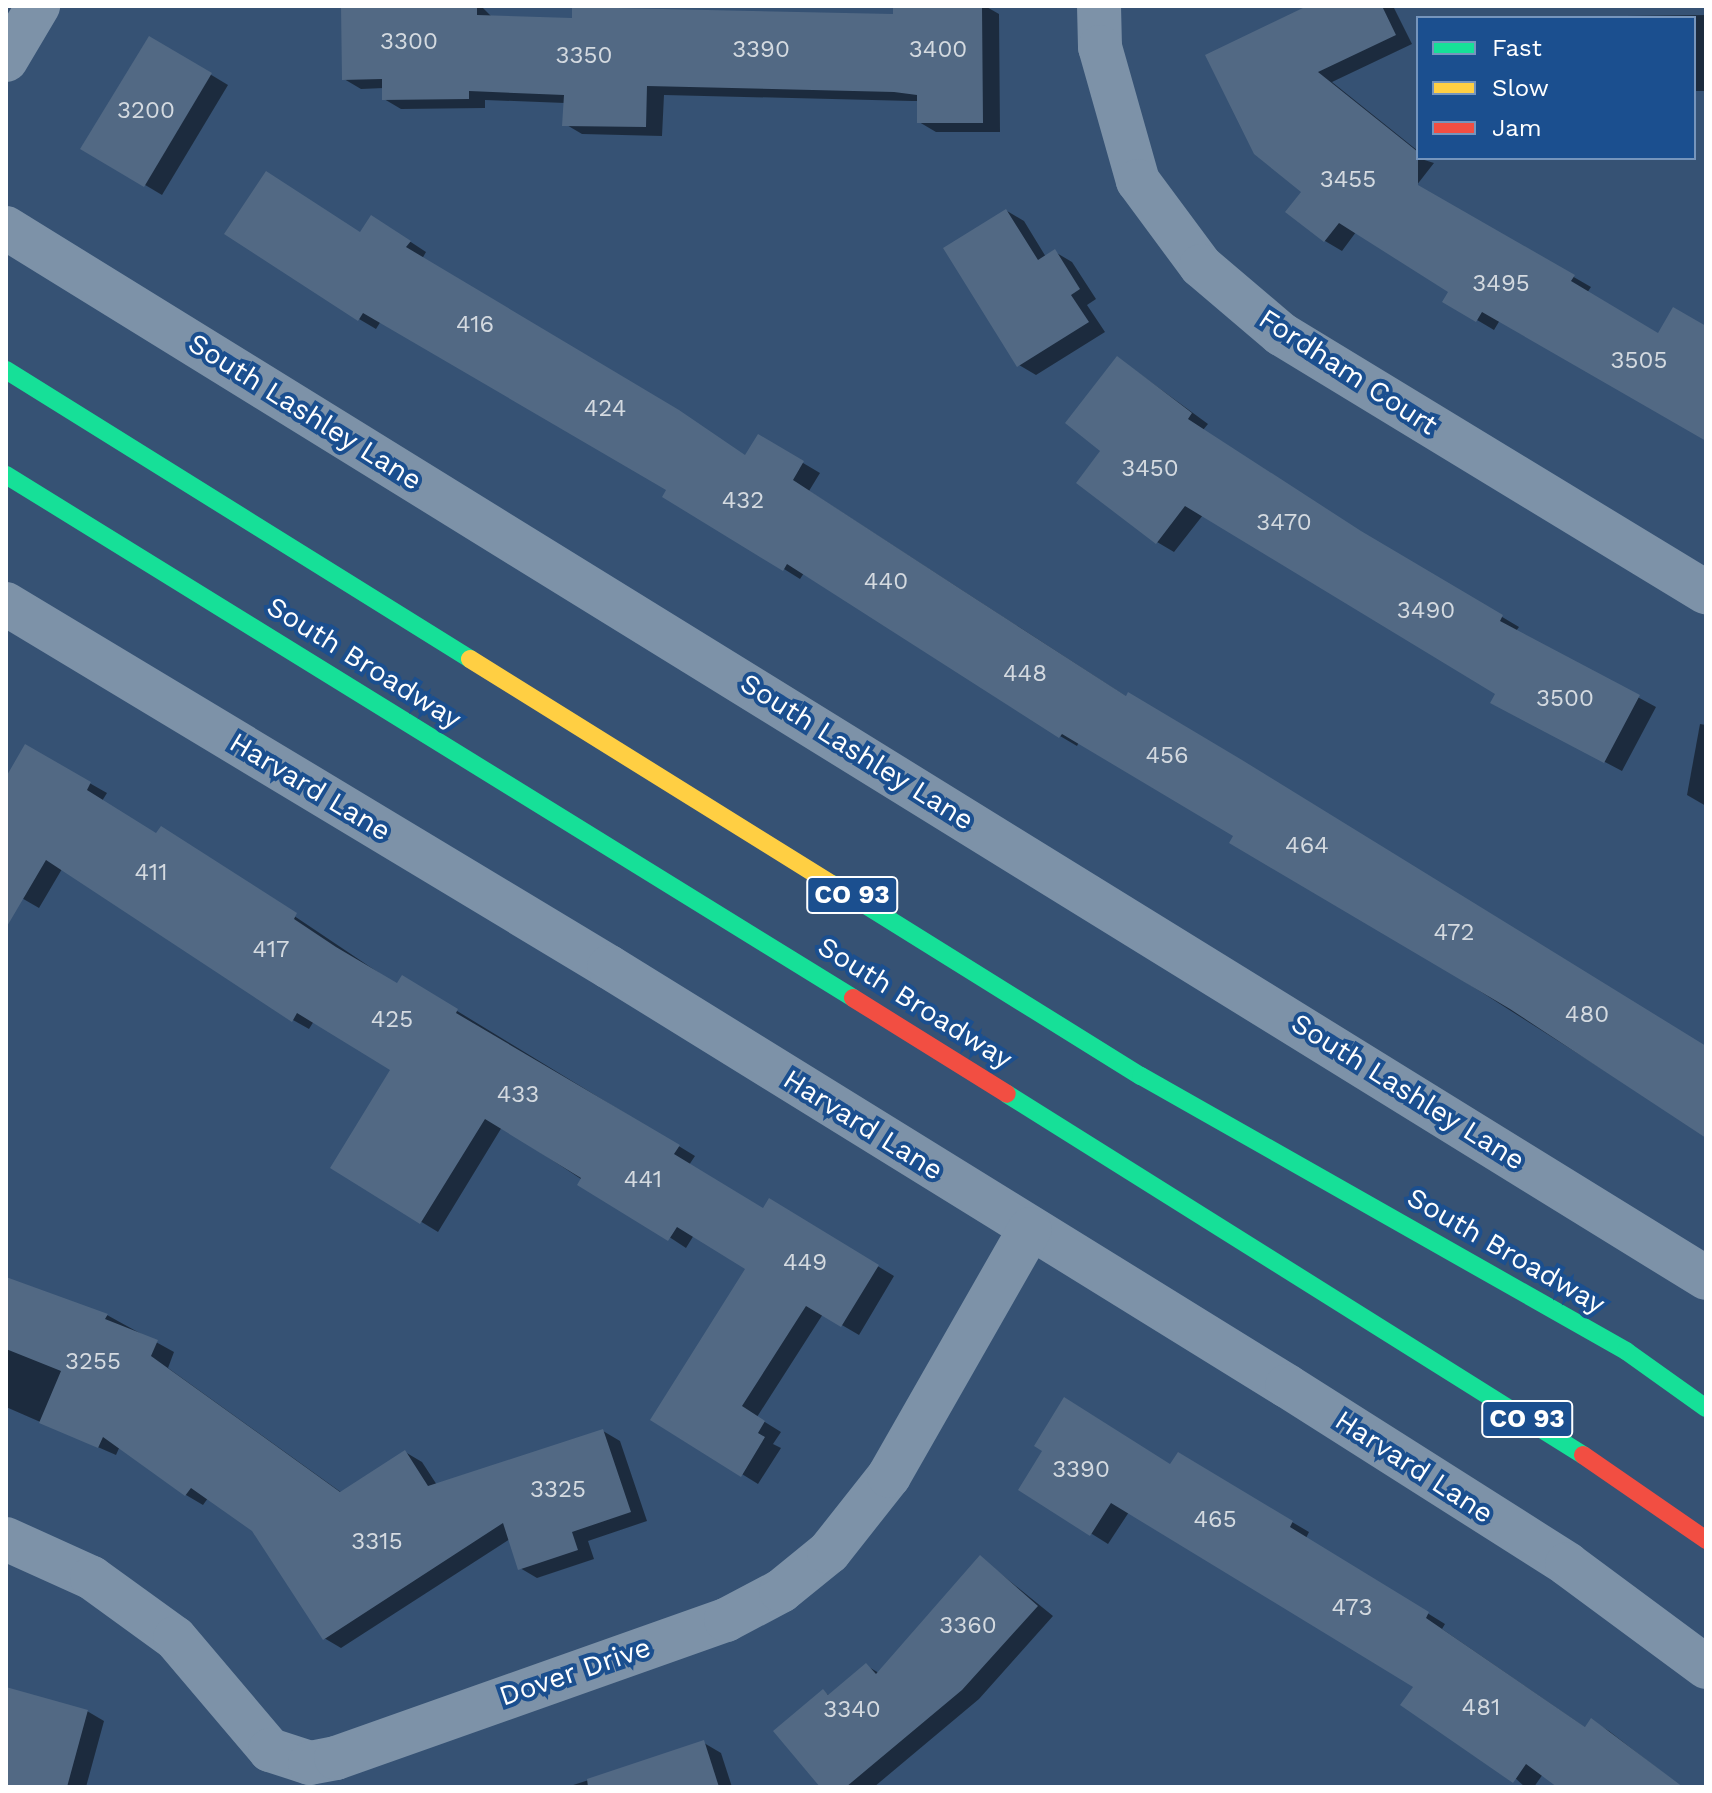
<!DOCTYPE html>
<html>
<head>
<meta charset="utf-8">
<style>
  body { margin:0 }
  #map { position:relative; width:1712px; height:1793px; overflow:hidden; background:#365274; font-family:"Work Sans",sans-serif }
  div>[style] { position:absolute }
  .shadow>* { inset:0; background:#0007 }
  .building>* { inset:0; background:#526984 }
  .street>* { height:44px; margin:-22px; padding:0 22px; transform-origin:22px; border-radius:22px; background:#7d92a8 }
  .fast>* { height:18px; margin:-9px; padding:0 9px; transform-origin:9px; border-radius:9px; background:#16e098 }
  .slow>* { height:18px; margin:-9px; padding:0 9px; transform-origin:9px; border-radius:9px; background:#ffcf43 }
  .jam>* { height:18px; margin:-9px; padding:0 9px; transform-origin:9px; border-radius:9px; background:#f24e42 }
  span { translate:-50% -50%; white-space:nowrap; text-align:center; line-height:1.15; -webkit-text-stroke:8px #1b4f8f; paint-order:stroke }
  .number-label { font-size:24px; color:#d4dae0 }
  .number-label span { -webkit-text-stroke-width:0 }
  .shield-label span { padding:2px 6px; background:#1b4f8f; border:2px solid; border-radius:6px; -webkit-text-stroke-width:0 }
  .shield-label { font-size:26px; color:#fff; font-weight:700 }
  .street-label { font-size:28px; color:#fff }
  .frame { position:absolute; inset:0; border:8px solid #fff; pointer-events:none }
  .legend { position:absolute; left:1416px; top:16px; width:280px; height:144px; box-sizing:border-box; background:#1b4f8f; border:2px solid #7695bc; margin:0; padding:10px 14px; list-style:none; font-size:24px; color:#fff }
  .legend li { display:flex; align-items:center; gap:16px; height:40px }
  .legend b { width:40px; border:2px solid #7695bc }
</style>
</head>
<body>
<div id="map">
  <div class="shadow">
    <i style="clip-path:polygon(343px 6px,481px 6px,493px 18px,574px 20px,895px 16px,895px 6px,985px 6px,999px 14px,1000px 132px,936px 132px,919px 122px,919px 101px,912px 101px,664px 95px,662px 136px,582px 134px,565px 124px,565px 103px,485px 100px,485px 108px,401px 109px,384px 99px,384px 88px,361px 89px,344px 79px)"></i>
    <i style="clip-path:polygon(1311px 6px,1393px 6px,1412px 44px,1332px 82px,1418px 151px,1418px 158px,1434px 163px,1416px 186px,1591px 287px,1587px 293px,1659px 335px,1706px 328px,1706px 438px,1500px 320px,1494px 330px,1445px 301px,1451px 292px,1356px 232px,1342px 251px,1325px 241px,1304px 191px)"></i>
    <i style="clip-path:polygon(1706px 15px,1706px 91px,1694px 91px,1694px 18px,1467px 18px)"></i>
    <i style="clip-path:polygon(150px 38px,228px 85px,162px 195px,83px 148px)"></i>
    <i style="clip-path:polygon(1007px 211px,1024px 221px,1046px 257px,1055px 252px,1072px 262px,1096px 299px,1087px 305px,1105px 332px,1036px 375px,1019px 365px)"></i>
    <i style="clip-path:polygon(388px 227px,426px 252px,422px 259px,746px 457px,759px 437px,820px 473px,809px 491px,1127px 697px,1706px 1047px,1706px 1135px,1236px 836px,1079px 742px,1077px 746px,1060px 736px,804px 573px,800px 579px,784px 569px,669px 489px,381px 321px,376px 329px,359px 319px,227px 233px,361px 234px)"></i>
    <i style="clip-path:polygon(1118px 358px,1208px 424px,1203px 430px,1378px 543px,1519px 627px,1516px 631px,1656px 707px,1622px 771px,1510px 712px,1498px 693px,1203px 515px,1174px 552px,1157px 542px,1103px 451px)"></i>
    <i style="clip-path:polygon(1700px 724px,1706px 725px,1706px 806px,1687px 795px)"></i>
    <i style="clip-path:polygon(26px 747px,107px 793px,102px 801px,157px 835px,178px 838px,397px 985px,403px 978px,695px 1156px,689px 1165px,764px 1211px,770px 1201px,894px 1276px,859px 1335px,823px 1314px,757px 1417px,781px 1432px,773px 1444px,781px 1448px,758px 1484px,653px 1419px,748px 1268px,694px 1235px,686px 1248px,502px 1127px,438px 1232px,333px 1168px,393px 1069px,314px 1021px,309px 1029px,293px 1020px,62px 869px,39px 908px,6px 889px,6px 781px)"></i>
    <i style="clip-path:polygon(6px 1278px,107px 1315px,174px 1352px,168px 1368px,342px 1493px,405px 1452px,422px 1462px,437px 1485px,603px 1431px,620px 1441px,647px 1521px,588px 1541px,594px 1559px,537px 1578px,520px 1568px,510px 1539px,341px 1648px,324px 1638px,253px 1530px,208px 1498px,203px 1505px,186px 1495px,120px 1446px,116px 1455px,6px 1407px)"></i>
    <i style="clip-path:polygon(1178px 1455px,1309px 1532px,1306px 1538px,1445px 1624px,1442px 1629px,1586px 1728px,1592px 1721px,1609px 1731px,1681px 1787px,1561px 1787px,1543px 1774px,1534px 1787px,1525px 1787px,1415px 1687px,1129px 1512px,1108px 1544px,1020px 1489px,1172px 1466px)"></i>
    <i style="clip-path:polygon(980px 1557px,1053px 1616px,979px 1699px,874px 1787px,823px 1787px,823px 1691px,830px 1696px,867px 1666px,879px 1673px)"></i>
    <i style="clip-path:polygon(6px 1689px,87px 1711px,104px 1721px,86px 1787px,6px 1787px)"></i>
    <i style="clip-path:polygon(704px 1743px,721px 1753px,732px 1787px,567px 1787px)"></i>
  </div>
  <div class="building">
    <i style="clip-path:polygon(341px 6px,477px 6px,477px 15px,572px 18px,572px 7px,893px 14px,893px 6px,982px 6px,983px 123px,917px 123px,917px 95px,894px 92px,647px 86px,646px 127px,562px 126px,564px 95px,469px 91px,469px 99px,382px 100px,382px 79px,342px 80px)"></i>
    <i style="clip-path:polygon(1307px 6px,1382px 6px,1396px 35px,1318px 72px,1418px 152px,1418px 185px,1575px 275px,1571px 281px,1658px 333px,1673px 307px,1706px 326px,1706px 441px,1482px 312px,1476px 322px,1442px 302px,1448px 292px,1339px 223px,1324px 242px,1285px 212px,1301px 192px,1254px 154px,1205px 55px)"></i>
    <i style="clip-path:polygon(149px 36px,212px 73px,144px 187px,80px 149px)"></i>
    <i style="clip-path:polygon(266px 171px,360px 232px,371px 215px,411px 241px,406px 247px,679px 410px,745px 455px,758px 434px,804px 461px,793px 480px,962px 590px,1126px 696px,1128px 692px,1242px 760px,1706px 1046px,1706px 1138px,1510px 1009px,1229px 843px,1233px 836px,1062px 734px,1059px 738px,787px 564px,783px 571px,662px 497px,666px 490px,363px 313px,358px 321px,224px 234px)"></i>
    <i style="clip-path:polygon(1006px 209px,1038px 260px,1055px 249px,1080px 289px,1071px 295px,1089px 322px,1017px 367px,943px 248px)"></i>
    <i style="clip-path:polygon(1117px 356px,1192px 413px,1188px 419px,1361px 531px,1503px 615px,1500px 621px,1640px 695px,1604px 763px,1490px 703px,1495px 694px,1185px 506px,1156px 544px,1076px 483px,1100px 451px,1065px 423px)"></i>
    <i style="clip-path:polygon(25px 744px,91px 782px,87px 790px,156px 833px,161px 826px,297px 913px,294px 919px,336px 947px,397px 983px,402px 975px,458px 1009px,456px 1013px,680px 1145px,674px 1154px,763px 1208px,769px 1198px,879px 1265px,841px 1327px,806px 1306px,742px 1406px,765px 1421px,758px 1433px,765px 1437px,741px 1477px,650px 1420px,745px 1269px,677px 1227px,668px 1241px,577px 1185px,581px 1178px,485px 1119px,420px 1224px,330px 1168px,390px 1070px,297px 1013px,292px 1022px,46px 860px,6px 928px,6px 777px)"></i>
    <i style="clip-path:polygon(6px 1277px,108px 1314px,105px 1319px,158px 1340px,151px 1356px,340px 1492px,405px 1450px,428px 1486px,603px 1429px,631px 1512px,572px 1532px,578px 1550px,518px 1570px,503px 1523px,323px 1640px,252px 1531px,191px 1488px,185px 1496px,103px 1437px,98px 1448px,39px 1423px,61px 1371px,6px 1349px)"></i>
    <i style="clip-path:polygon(1064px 1397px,1170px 1464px,1178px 1452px,1293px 1521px,1290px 1527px,1429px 1612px,1426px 1618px,1585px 1727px,1591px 1718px,1683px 1787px,1557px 1787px,1526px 1764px,1513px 1783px,1400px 1705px,1413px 1687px,1111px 1503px,1090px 1536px,1018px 1490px,1042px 1451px,1034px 1446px)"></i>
    <i style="clip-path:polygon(980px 1555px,1038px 1606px,962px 1690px,846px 1787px,820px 1787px,773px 1731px,823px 1689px,828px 1695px,866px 1663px,876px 1674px)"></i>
    <i style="clip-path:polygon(6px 1687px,88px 1710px,67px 1787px,6px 1787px)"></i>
    <i style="clip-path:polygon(704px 1740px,719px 1787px,588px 1787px,587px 1779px)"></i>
  </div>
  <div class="street">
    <i style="left:1099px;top:6px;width:41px;rotate:88.6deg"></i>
    <i style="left:1100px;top:47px;width:139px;rotate:74.2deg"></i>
    <i style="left:1138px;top:181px;width:106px;rotate:53.5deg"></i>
    <i style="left:1201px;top:266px;width:105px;rotate:40.4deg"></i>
    <i style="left:1281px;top:334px;width:497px;rotate:31.3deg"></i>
    <i style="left:6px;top:60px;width:63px;rotate:-59.3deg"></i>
    <i style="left:6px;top:228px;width:1998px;rotate:31.7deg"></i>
    <i style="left:6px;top:604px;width:704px;rotate:31.05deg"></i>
    <i style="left:609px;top:967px;width:797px;rotate:31.72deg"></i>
    <i style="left:1287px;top:1386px;width:332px;rotate:32.4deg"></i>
    <i style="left:1567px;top:1564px;width:173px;rotate:36.5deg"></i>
    <i style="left:6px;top:1539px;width:94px;rotate:24.4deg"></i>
    <i style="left:92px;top:1578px;width:102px;rotate:35.9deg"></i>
    <i style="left:175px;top:1638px;width:147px;rotate:49.7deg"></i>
    <i style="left:270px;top:1750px;width:42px;rotate:18deg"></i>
    <i style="left:310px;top:1763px;width:26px;rotate:-11deg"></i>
    <i style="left:336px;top:1758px;width:414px;rotate:-19.5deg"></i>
    <i style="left:726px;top:1620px;width:62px;rotate:-27.8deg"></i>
    <i style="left:781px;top:1591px;width:62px;rotate:-39.1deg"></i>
    <i style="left:829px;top:1552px;width:97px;rotate:-51.7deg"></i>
    <i style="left:889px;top:1476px;width:284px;rotate:-60.3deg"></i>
  </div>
  <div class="fast">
    <i style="left:6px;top:370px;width:547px;rotate:31.92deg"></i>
    <i style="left:6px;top:475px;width:995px;rotate:31.69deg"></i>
    <i style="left:832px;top:884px;width:364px;rotate:31.9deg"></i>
    <i style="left:1141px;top:1076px;width:558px;rotate:29.55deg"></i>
    <i style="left:1626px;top:1351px;width:98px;rotate:35.5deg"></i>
    <i style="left:1007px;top:1094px;width:680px;rotate:32.08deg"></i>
  </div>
  <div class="slow">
    <i style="left:470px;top:659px;width:426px;rotate:31.9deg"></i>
  </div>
  <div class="jam">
    <i style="left:853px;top:998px;width:181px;rotate:31.9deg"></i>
    <i style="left:1583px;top:1455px;width:150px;rotate:34.6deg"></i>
  </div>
  <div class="number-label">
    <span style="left:409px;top:42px">3300</span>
    <span style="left:761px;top:50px">3390</span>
    <span style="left:938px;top:50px">3400</span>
    <span style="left:584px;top:56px">3350</span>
    <span style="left:146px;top:111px">3200</span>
    <span style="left:1348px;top:180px">3455</span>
    <span style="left:1501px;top:284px">3495</span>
    <span style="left:475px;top:325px">416</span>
    <span style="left:1639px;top:361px">3505</span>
    <span style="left:605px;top:409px">424</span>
    <span style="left:1150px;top:469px">3450</span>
    <span style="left:743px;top:501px">432</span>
    <span style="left:1284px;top:523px">3470</span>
    <span style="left:886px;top:582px">440</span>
    <span style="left:1426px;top:611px">3490</span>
    <span style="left:1025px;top:674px">448</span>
    <span style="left:1565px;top:699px">3500</span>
    <span style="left:1167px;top:756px">456</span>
    <span style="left:1307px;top:846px">464</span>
    <span style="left:151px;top:873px">411</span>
    <span style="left:1454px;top:933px">472</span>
    <span style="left:271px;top:950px">417</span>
    <span style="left:1587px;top:1015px">480</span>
    <span style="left:392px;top:1020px">425</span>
    <span style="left:518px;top:1095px">433</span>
    <span style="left:643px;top:1180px">441</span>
    <span style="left:805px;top:1263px">449</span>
    <span style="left:93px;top:1362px">3255</span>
    <span style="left:1081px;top:1470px">3390</span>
    <span style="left:558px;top:1490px">3325</span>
    <span style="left:1215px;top:1520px">465</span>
    <span style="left:377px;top:1542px">3315</span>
    <span style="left:1352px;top:1608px">473</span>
    <span style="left:968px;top:1626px">3360</span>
    <span style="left:1481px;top:1708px">481</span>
    <span style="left:852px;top:1710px">3340</span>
  </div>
  <div class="shield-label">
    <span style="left:852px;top:895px">CO 93</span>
    <span style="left:1527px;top:1419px">CO 93</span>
  </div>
  <div class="street-label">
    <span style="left:1348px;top:372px;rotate:33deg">Fordham Court</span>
    <span style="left:305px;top:412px;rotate:32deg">South Lashley Lane</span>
    <span style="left:364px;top:663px;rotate:32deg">South Broadway</span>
    <span style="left:857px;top:752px;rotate:32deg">South Lashley Lane</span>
    <span style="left:310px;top:787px;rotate:31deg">Harvard Lane</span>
    <span style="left:915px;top:1003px;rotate:32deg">South Broadway</span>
    <span style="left:1408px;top:1092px;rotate:32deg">South Lashley Lane</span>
    <span style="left:863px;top:1125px;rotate:32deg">Harvard Lane</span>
    <span style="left:1506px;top:1251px;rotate:30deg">South Broadway</span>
    <span style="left:1414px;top:1467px;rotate:33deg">Harvard Lane</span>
    <span style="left:575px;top:1672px;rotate:-19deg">Dover Drive</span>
  </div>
  <div class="frame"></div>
  <ul class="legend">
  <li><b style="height:10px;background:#16e098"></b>Fast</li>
  <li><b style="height:10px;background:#ffcf43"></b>Slow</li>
  <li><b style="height:10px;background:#f24e42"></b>Jam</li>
  </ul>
</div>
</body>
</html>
